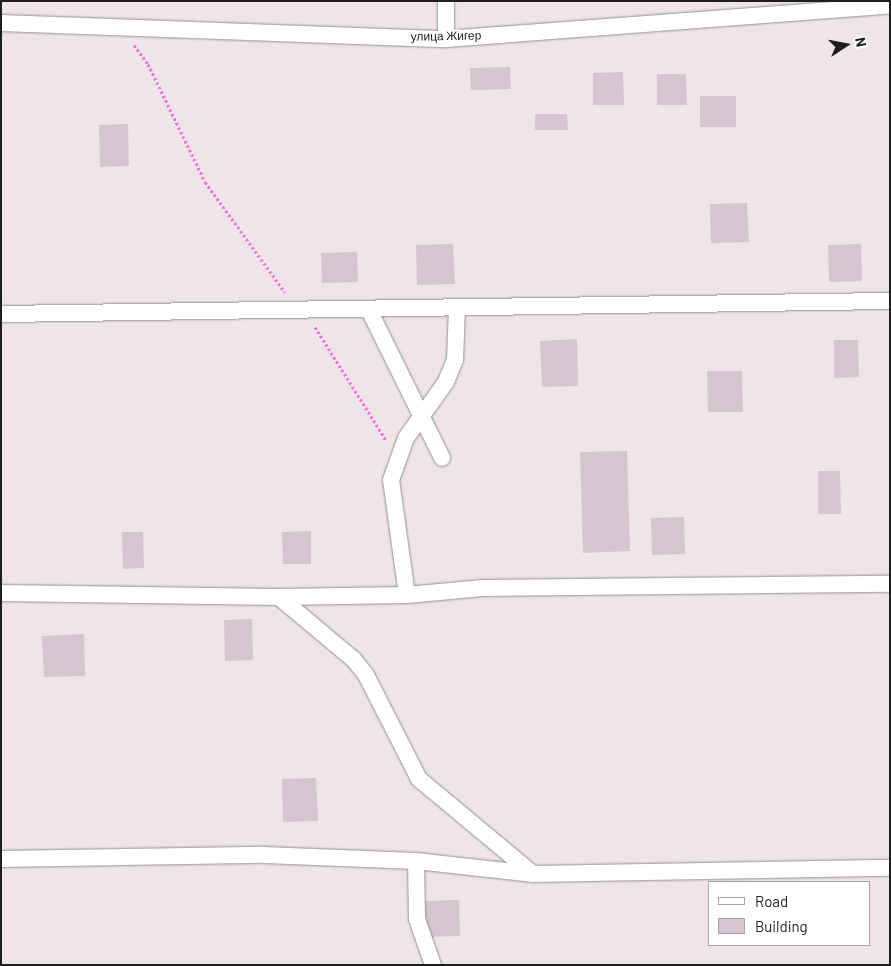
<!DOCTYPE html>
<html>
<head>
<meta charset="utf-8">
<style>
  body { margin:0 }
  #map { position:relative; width:891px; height:966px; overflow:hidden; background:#efe5e8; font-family:Barlow,sans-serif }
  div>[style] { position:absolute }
  .building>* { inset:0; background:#d5c5ce }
  .path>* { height:3px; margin-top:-1.5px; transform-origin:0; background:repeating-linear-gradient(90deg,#f372e2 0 2.5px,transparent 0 5px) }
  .roads { filter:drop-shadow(0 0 1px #929292) drop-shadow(0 0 1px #929292) }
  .street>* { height:16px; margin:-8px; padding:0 8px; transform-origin:8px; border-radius:8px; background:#fff }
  span { translate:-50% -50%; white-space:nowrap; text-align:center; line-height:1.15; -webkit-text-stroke:4px #fff; paint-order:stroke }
  .street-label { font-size:12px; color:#1e1e1e }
  .frame { position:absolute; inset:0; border:2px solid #1e1e1e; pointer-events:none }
  .legend { position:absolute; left:708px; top:881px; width:162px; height:65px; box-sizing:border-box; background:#fff; border:1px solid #a5a5a5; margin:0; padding:6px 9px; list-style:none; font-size:15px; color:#1e1e1e }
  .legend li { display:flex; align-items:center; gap:10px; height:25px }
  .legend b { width:25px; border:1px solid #a5a5a5 }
  .north { position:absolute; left:821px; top:20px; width:50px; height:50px; -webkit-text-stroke:4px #fff; paint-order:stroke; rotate:79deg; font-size:14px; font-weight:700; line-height:20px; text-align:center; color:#1e1e1e }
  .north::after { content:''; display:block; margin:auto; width:18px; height:22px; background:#1e1e1e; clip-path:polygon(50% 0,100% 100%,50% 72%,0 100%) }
</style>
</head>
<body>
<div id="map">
  <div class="building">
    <i style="clip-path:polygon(510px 67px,511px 89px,471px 90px,470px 68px)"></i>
    <i style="clip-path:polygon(623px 72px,624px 105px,593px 105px,593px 73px)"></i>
    <i style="clip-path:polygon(657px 74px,686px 74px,687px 105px,657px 105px)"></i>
    <i style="clip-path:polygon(700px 96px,736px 96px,736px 127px,700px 127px)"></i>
    <i style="clip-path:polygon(535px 114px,567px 114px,568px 130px,535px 130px)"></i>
    <i style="clip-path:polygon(128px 124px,129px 166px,100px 167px,99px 125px)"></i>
    <i style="clip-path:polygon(747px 203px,749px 242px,711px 243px,710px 204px)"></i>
    <i style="clip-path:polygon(453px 244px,455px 284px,417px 285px,416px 245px)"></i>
    <i style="clip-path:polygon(861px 244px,862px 281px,829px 282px,828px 245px)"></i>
    <i style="clip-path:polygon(357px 252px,358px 282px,322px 283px,321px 253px)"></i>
    <i style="clip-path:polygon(577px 339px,578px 386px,542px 387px,540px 341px)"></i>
    <i style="clip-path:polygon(834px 340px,858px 340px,859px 377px,834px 378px)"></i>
    <i style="clip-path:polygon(707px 371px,742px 371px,743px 412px,708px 412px)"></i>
    <i style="clip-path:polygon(627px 451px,630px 551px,583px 553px,580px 452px)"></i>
    <i style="clip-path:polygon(818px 471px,840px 471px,841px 514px,818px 514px)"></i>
    <i style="clip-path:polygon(684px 517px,685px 554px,652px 555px,651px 518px)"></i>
    <i style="clip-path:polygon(311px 531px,311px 564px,283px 564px,282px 532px)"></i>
    <i style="clip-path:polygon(122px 532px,143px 532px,144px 568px,123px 569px)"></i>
    <i style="clip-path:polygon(252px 619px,253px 660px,225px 661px,224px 620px)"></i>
    <i style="clip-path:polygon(84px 634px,85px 676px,44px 677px,42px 636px)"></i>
    <i style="clip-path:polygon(316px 778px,318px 821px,283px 822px,282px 779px)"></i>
    <i style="clip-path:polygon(459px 900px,460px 936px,426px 937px,425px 901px)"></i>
  </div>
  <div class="path">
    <i style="left:134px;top:45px;width:24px;rotate:54deg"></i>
    <i style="left:148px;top:64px;width:131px;rotate:64.2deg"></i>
    <i style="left:205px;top:182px;width:136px;rotate:54deg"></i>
    <i style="left:315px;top:327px;width:133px;rotate:57.9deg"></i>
  </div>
  <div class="roads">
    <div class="street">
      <i style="left:1px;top:23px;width:445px;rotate:2.1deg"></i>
      <i style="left:446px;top:39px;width:445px;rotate:-4.3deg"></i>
      <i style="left:446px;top:39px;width:38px;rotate:-90deg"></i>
      <i style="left:369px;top:310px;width:165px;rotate:63.7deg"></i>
      <i style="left:1px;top:314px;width:889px;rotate:-0.84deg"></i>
      <i style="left:1px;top:593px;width:278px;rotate:0.8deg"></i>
      <i style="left:279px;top:597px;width:128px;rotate:-0.9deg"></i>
      <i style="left:407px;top:595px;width:76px;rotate:-5.3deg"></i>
      <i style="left:483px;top:588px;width:407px;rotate:-0.6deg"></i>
      <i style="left:407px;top:595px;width:116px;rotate:-97.9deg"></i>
      <i style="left:391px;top:480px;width:45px;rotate:-70.3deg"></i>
      <i style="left:406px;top:438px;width:69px;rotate:-54.5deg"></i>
      <i style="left:446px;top:382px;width:24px;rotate:-68deg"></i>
      <i style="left:455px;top:360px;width:52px;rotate:-87.8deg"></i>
      <i style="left:279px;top:597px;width:98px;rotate:40deg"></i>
      <i style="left:354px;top:660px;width:19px;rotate:51deg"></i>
      <i style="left:366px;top:675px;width:117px;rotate:63deg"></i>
      <i style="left:419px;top:779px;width:148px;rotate:39.8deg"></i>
      <i style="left:1px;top:859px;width:263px;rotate:-0.9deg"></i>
      <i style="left:264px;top:855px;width:152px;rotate:2.3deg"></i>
      <i style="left:416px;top:861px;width:118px;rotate:6.3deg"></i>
      <i style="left:533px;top:874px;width:357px;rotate:-1deg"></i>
      <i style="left:416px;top:861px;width:58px;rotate:89deg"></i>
      <i style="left:417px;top:919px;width:49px;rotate:70.8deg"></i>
    </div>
  </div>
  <div class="street-label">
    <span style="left:446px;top:36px;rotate:-1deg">улица Жигер</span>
  </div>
  <div class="frame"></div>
  <ul class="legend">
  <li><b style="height:6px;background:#fff"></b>Road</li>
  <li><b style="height:14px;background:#d5c5ce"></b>Building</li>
  </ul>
  <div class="north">N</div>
</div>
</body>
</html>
